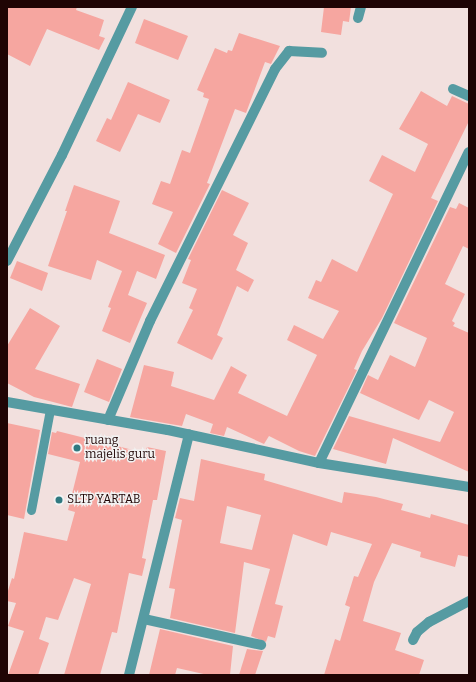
<!DOCTYPE html>
<html>
<head>
<meta charset="utf-8">
<style>
  body { margin:0 }
  #map { position:relative; width:476px; height:682px; overflow:hidden; background:#f2e0de; font-family:Bitter,serif }
  div>[style] { position:absolute }
  .building>* { inset:0; background:#f6a6a0 }
  .lane>* { height:9px; margin:-4.5px; padding:0 4.5px; transform-origin:4.5px; border-radius:4.5px; background:#569ba2 }
  .street>* { height:10px; margin:-5px; padding:0 5px; transform-origin:5px; border-radius:5px; background:#569ba2 }
  .dots>* { width:11px; height:11px; translate:-50% -50%; box-sizing:border-box; border:2px solid #f2f2f2; border-radius:50% }
  span { translate:-50% -50%; white-space:nowrap; text-align:center; line-height:1.15; -webkit-text-stroke:3px #f2f2f2; paint-order:stroke }
  .poi-label { font-size:12px; color:#1f0404 }
  .left { translate:0 -50%; text-align:left }
  .frame { position:absolute; inset:0; border:8px solid #1f0404; pointer-events:none }
</style>
</head>
<body>
<div id="map">
  <div class="building">
    <i style="clip-path:polygon(7px 7px,77px 7px,76px 10px,104px 20px,99px 36px,105px 38px,99px 50px,47px 29px,30px 66px,7px 54px)"></i>
    <i style="clip-path:polygon(324px 7px,351px 7px,349px 22px,343px 21px,341px 35px,321px 32px)"></i>
    <i style="clip-path:polygon(144px 19px,188px 36px,178px 60px,135px 43px)"></i>
    <i style="clip-path:polygon(239px 33px,280px 46px,271px 64px,265px 62px,246px 113px,235px 109px,207px 183px,210px 184px,176px 253px,158px 244px,173px 212px,152px 204px,161px 181px,170px 184px,182px 150px,190px 153px,209px 99px,203px 97px,204px 93px,197px 90px,215px 48px,227px 53px,228px 50px,232px 51px)"></i>
    <i style="clip-path:polygon(128px 82px,170px 100px,160px 123px,138px 114px,120px 152px,96px 141px,107px 118px,111px 120px)"></i>
    <i style="clip-path:polygon(421px 91px,447px 106px,452px 96px,469px 104px,469px 121px,431px 198px,438px 201px,382px 318px,362px 351px,354px 369px,357px 370px,315px 456px,299px 451px,269px 436px,264px 444px,227px 427px,224px 436px,210px 433px,213px 424px,186px 414px,182px 426px,130px 417px,144px 365px,174px 372px,171px 386px,214px 400px,231px 366px,247px 375px,238px 393px,287px 416px,317px 355px,287px 340px,294px 325px,323px 339px,339px 311px,308px 298px,316px 280px,321px 282px,332px 259px,357px 272px,393px 194px,369px 181px,382px 155px,415px 172px,428px 144px,399px 129px)"></i>
    <i style="clip-path:polygon(74px 185px,120px 201px,109px 233px,165px 255px,156px 279px,137px 271px,128px 295px,147px 303px,130px 343px,102px 331px,111px 308px,108px 307px,122px 271px,97px 260px,91px 280px,48px 266px,67px 211px,65px 211px)"></i>
    <i style="clip-path:polygon(222px 190px,249px 203px,233px 235px,248px 243px,236px 270px,254px 280px,248px 292px,237px 286px,217px 335px,223px 338px,212px 360px,177px 343px,193px 310px,189px 308px,197px 289px,182px 283px,191px 260px,188px 259px)"></i>
    <i style="clip-path:polygon(459px 203px,469px 208px,469px 249px,463px 246px,445px 284px,465px 294px,452px 321px,455px 323px,453px 326px,469px 333px,469px 472px,393px 438px,386px 464px,333px 449px,349px 416px,440px 442px,454px 412px,429px 400px,419px 420px,360px 393px,368px 375px,378px 380px,390px 355px,415px 367px,427px 338px,394px 323px,450px 207px,456px 209px)"></i>
    <i style="clip-path:polygon(17px 261px,48px 273px,42px 291px,10px 278px)"></i>
    <i style="clip-path:polygon(30px 308px,60px 326px,35px 369px,80px 384px,72px 407px,34px 397px,7px 383px,7px 346px)"></i>
    <i style="clip-path:polygon(97px 359px,122px 369px,109px 402px,84px 392px)"></i>
    <i style="clip-path:polygon(7px 423px,40px 430px,24px 519px,7px 515px)"></i>
    <i style="clip-path:polygon(57px 431px,145px 453px,147px 447px,166px 451px,157px 500px,153px 500px,142px 558px,146px 559px,142px 576px,129px 573px,117px 633px,112px 632px,100px 675px,64px 675px,91px 584px,74px 578px,58px 620px,46px 617px,39px 639px,49px 643px,38px 675px,8px 675px,24px 631px,8px 626px,16px 603px,7px 601px,7px 594px,12px 578px,14px 579px,24px 532px,67px 541px,75px 512px,68px 510px,80px 462px,48px 454px,52px 432px,56px 433px)"></i>
    <i style="clip-path:polygon(evenodd,201px 459px,265px 474px,264px 480px,342px 503px,344px 492px,376px 497px,403px 504px,401px 510px,430px 518px,431px 514px,469px 525px,469px 557px,458px 555px,455px 567px,420px 557px,421px 552px,392px 543px,374px 582px,363px 621px,401px 633px,395px 650px,424px 660px,419px 675px,324px 675px,335px 639px,340px 641px,350px 607px,345px 605px,354px 576px,358px 577px,372px 544px,331px 532px,327px 546px,293px 534px,275px 604px,283px 606px,275px 638px,268px 636px,266px 642px,251px 636px,270px 569px,244px 562px,235px 633px,170px 618px,175px 589px,169px 588px,182px 520px,175px 518px,180px 498px,194px 501px,201px 459px,227px 506px,261px 515px,252px 550px,220px 543px,227px 506px)"></i>
    <i style="clip-path:polygon(160px 629px,233px 646px,230px 675px,208px 675px,177px 668px,175px 675px,149px 675px)"></i>
    <i style="clip-path:polygon(247px 649px,263px 651px,255px 675px,239px 675px)"></i>
  </div>
  <div class="lane">
    <i style="left:31px;top:510px;width:103px;rotate:-79.3deg"></i>
  </div>
  <div class="street">
    <i style="left:358px;top:18px;width:11px;rotate:-75deg"></i>
    <i style="left:453px;top:89px;width:17px;rotate:24deg"></i>
    <i style="left:7px;top:261px;width:119px;rotate:-62.6deg"></i>
    <i style="left:62px;top:155px;width:164px;rotate:-64.7deg"></i>
    <i style="left:7px;top:402px;width:163px;rotate:9.9deg"></i>
    <i style="left:168px;top:430px;width:155px;rotate:12.3deg"></i>
    <i style="left:319px;top:463px;width:152px;rotate:9.1deg"></i>
    <i style="left:108px;top:420px;width:108px;rotate:-67deg"></i>
    <i style="left:150px;top:321px;width:281px;rotate:-63.6deg"></i>
    <i style="left:275px;top:69px;width:23px;rotate:-52deg"></i>
    <i style="left:289px;top:51px;width:33px;rotate:3deg"></i>
    <i style="left:319px;top:463px;width:345px;rotate:-64.3deg"></i>
    <i style="left:144px;top:619px;width:120px;rotate:12.5deg"></i>
    <i style="left:413px;top:640px;width:9px;rotate:-63deg"></i>
    <i style="left:417px;top:632px;width:16px;rotate:-40deg"></i>
    <i style="left:429px;top:622px;width:45px;rotate:-27.7deg"></i>
    <i style="left:129px;top:675px;width:248px;rotate:-76deg"></i>
  </div>
  <div class="dots">
    <i style="left:77px;top:448px;background:#307980"></i>
    <i style="left:59px;top:500px;background:#307980"></i>
  </div>
  <div class="poi-label">
    <span class="left" style="left:85px;top:448px">ruang<br>majelis guru</span>
    <span class="left" style="left:67px;top:500px">SLTP YARTAB</span>
  </div>
  <div class="frame"></div>
</div>
</body>
</html>
